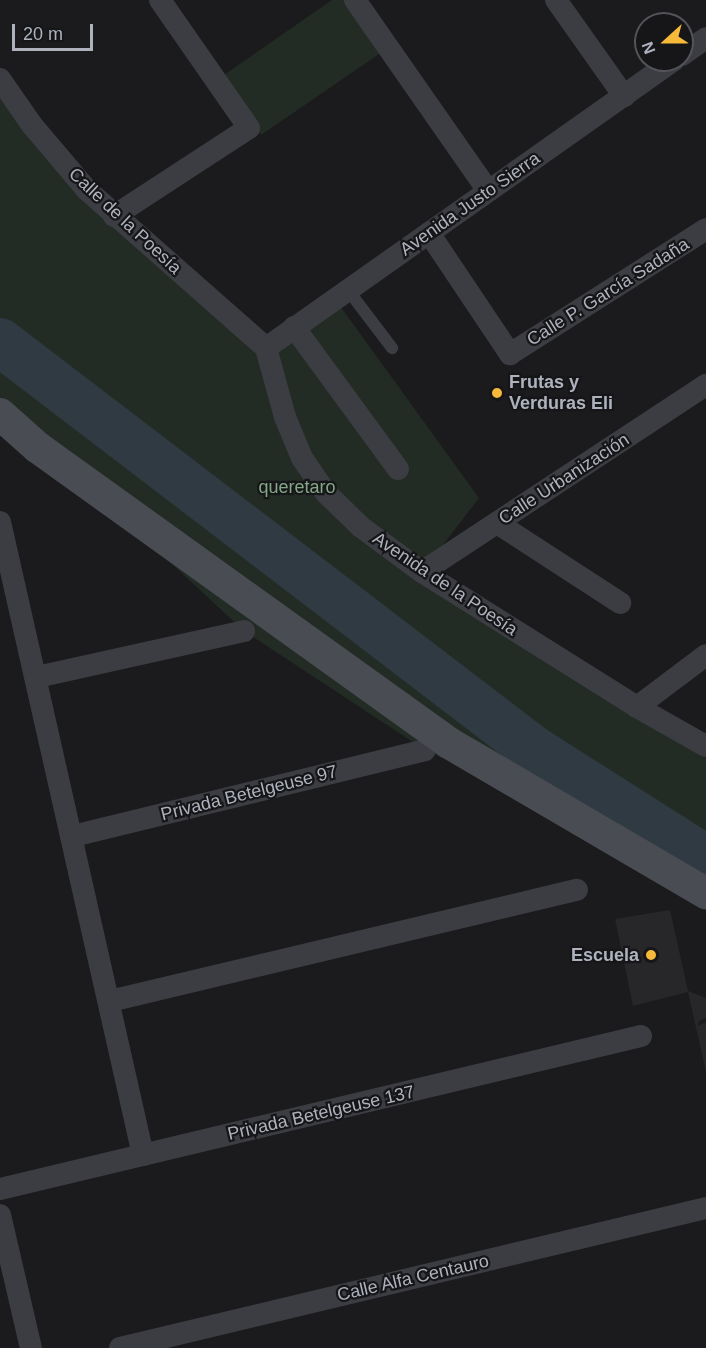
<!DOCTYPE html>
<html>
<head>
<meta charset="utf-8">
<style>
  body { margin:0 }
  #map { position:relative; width:706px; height:1348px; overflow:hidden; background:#1b1b1d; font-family:Arial,sans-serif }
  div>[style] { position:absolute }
  .built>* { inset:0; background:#27272a }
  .green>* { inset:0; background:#222c24 }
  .river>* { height:48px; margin:-24px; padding:0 24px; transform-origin:24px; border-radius:24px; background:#303a42 }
  .lane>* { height:12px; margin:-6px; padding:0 6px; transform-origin:6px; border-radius:6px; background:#3c3d42 }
  .street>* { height:22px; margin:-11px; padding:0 11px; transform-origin:11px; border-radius:11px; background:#3c3d42 }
  .secondary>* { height:32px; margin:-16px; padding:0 16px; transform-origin:16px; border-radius:16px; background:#494c52 }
  .dots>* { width:16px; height:16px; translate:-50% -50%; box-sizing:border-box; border:3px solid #161618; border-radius:50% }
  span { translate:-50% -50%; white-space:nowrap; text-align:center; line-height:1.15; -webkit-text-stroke:4.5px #161618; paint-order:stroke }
  .street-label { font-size:18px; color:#adb2bd }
  .poi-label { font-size:18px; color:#adb2bd; font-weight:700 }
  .left { translate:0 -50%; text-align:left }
  .right { translate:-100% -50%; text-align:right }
  .park-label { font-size:18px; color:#84a887 }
  .north { position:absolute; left:634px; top:12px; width:60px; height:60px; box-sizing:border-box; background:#161618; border:2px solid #52545a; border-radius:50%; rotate:249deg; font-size:16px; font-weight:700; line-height:24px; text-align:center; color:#adb2bd }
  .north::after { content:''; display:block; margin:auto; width:21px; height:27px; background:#f6b93a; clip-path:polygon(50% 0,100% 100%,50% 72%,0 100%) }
  .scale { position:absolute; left:12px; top:24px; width:81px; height:27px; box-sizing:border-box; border:3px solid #adb2bd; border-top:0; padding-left:8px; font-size:18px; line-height:21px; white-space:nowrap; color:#adb2bd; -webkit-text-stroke:4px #161618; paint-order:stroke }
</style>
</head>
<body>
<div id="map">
  <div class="built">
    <i style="clip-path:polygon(670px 910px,688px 991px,706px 998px,706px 1018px,699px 1021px,698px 1026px,706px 1022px,706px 1072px,688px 992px,633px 1006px,615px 919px)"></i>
  </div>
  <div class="green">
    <i style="clip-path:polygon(332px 0,346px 0,382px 52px,261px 135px,221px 77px)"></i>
    <i style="clip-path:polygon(0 79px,32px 125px,265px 348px,335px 299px,479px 498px,422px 572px,706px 745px,706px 893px,606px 832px,425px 750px,244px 631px,71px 470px,0 414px)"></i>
  </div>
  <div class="river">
    <i style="left:0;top:342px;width:672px;rotate:37.38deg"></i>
    <i style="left:534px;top:750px;width:204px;rotate:32.4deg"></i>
  </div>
  <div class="lane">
    <i style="left:348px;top:290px;width:73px;rotate:52.8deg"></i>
  </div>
  <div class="street">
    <i style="left:355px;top:0;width:233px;rotate:55.1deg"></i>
    <i style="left:556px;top:0;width:118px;rotate:54.7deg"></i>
    <i style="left:682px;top:55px;width:29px;rotate:-35deg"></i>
    <i style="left:0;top:79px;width:56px;rotate:55.2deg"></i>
    <i style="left:32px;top:125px;width:85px;rotate:49.8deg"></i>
    <i style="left:87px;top:190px;width:239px;rotate:41.4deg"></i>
    <i style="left:114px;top:216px;width:161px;rotate:-33.1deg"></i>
    <i style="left:249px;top:128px;width:156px;rotate:-124.8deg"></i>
    <i style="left:429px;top:233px;width:146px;rotate:56.2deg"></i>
    <i style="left:510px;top:354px;width:232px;rotate:-32.5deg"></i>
    <i style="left:294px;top:327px;width:176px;rotate:53.8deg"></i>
    <i style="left:266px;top:348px;width:72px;rotate:74.6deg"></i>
    <i style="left:285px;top:417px;width:44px;rotate:67.5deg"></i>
    <i style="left:302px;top:458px;width:42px;rotate:55.6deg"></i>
    <i style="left:326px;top:493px;width:49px;rotate:44.2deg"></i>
    <i style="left:361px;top:527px;width:76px;rotate:36.4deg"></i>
    <i style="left:422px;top:572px;width:254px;rotate:32.1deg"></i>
    <i style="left:637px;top:707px;width:79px;rotate:29.5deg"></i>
    <i style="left:266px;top:348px;width:499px;rotate:-35.2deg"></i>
    <i style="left:0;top:522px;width:649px;rotate:77.27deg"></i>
    <i style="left:497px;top:523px;width:147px;rotate:33deg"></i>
    <i style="left:422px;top:572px;width:340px;rotate:-33.4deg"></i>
    <i style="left:37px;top:677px;width:212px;rotate:-12.5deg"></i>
    <i style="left:637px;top:707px;width:86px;rotate:-37deg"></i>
    <i style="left:73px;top:836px;width:362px;rotate:-13.7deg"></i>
    <i style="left:110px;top:1001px;width:480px;rotate:-13.4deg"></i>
    <i style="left:0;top:1189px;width:659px;rotate:-13.42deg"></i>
    <i style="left:0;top:1215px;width:137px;rotate:76.9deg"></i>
    <i style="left:120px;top:1348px;width:602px;rotate:-13.44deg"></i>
  </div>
  <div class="secondary">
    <i style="left:0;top:414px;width:50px;rotate:41.7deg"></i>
    <i style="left:37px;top:447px;width:507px;rotate:35.7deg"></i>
    <i style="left:449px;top:743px;width:298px;rotate:30.3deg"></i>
  </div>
  <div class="dots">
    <i style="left:497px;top:393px;background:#f6b93a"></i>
    <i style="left:651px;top:955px;background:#f6b93a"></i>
  </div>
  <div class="street-label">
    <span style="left:470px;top:204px;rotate:-35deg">Avenida Justo Sierra</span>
    <span style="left:125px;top:221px;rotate:43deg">Calle de la Poesía</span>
    <span style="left:608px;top:292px;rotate:-32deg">Calle P. García Sadaña</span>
    <span style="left:564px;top:479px;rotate:-33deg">Calle Urbanización</span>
    <span style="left:445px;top:584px;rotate:34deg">Avenida de la Poesía</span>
    <span style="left:249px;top:793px;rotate:-14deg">Privada Betelgeuse 97</span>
    <span style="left:321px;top:1113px;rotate:-13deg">Privada Betelgeuse 137</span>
    <span style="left:413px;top:1278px;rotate:-13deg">Calle Alfa Centauro</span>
  </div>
  <div class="poi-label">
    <span class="left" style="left:509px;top:393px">Frutas y<br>Verduras Eli</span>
    <span class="right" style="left:639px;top:955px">Escuela</span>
  </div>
  <div class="park-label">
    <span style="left:297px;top:487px">queretaro</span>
  </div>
  <div class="north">N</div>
  <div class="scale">20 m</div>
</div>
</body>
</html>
